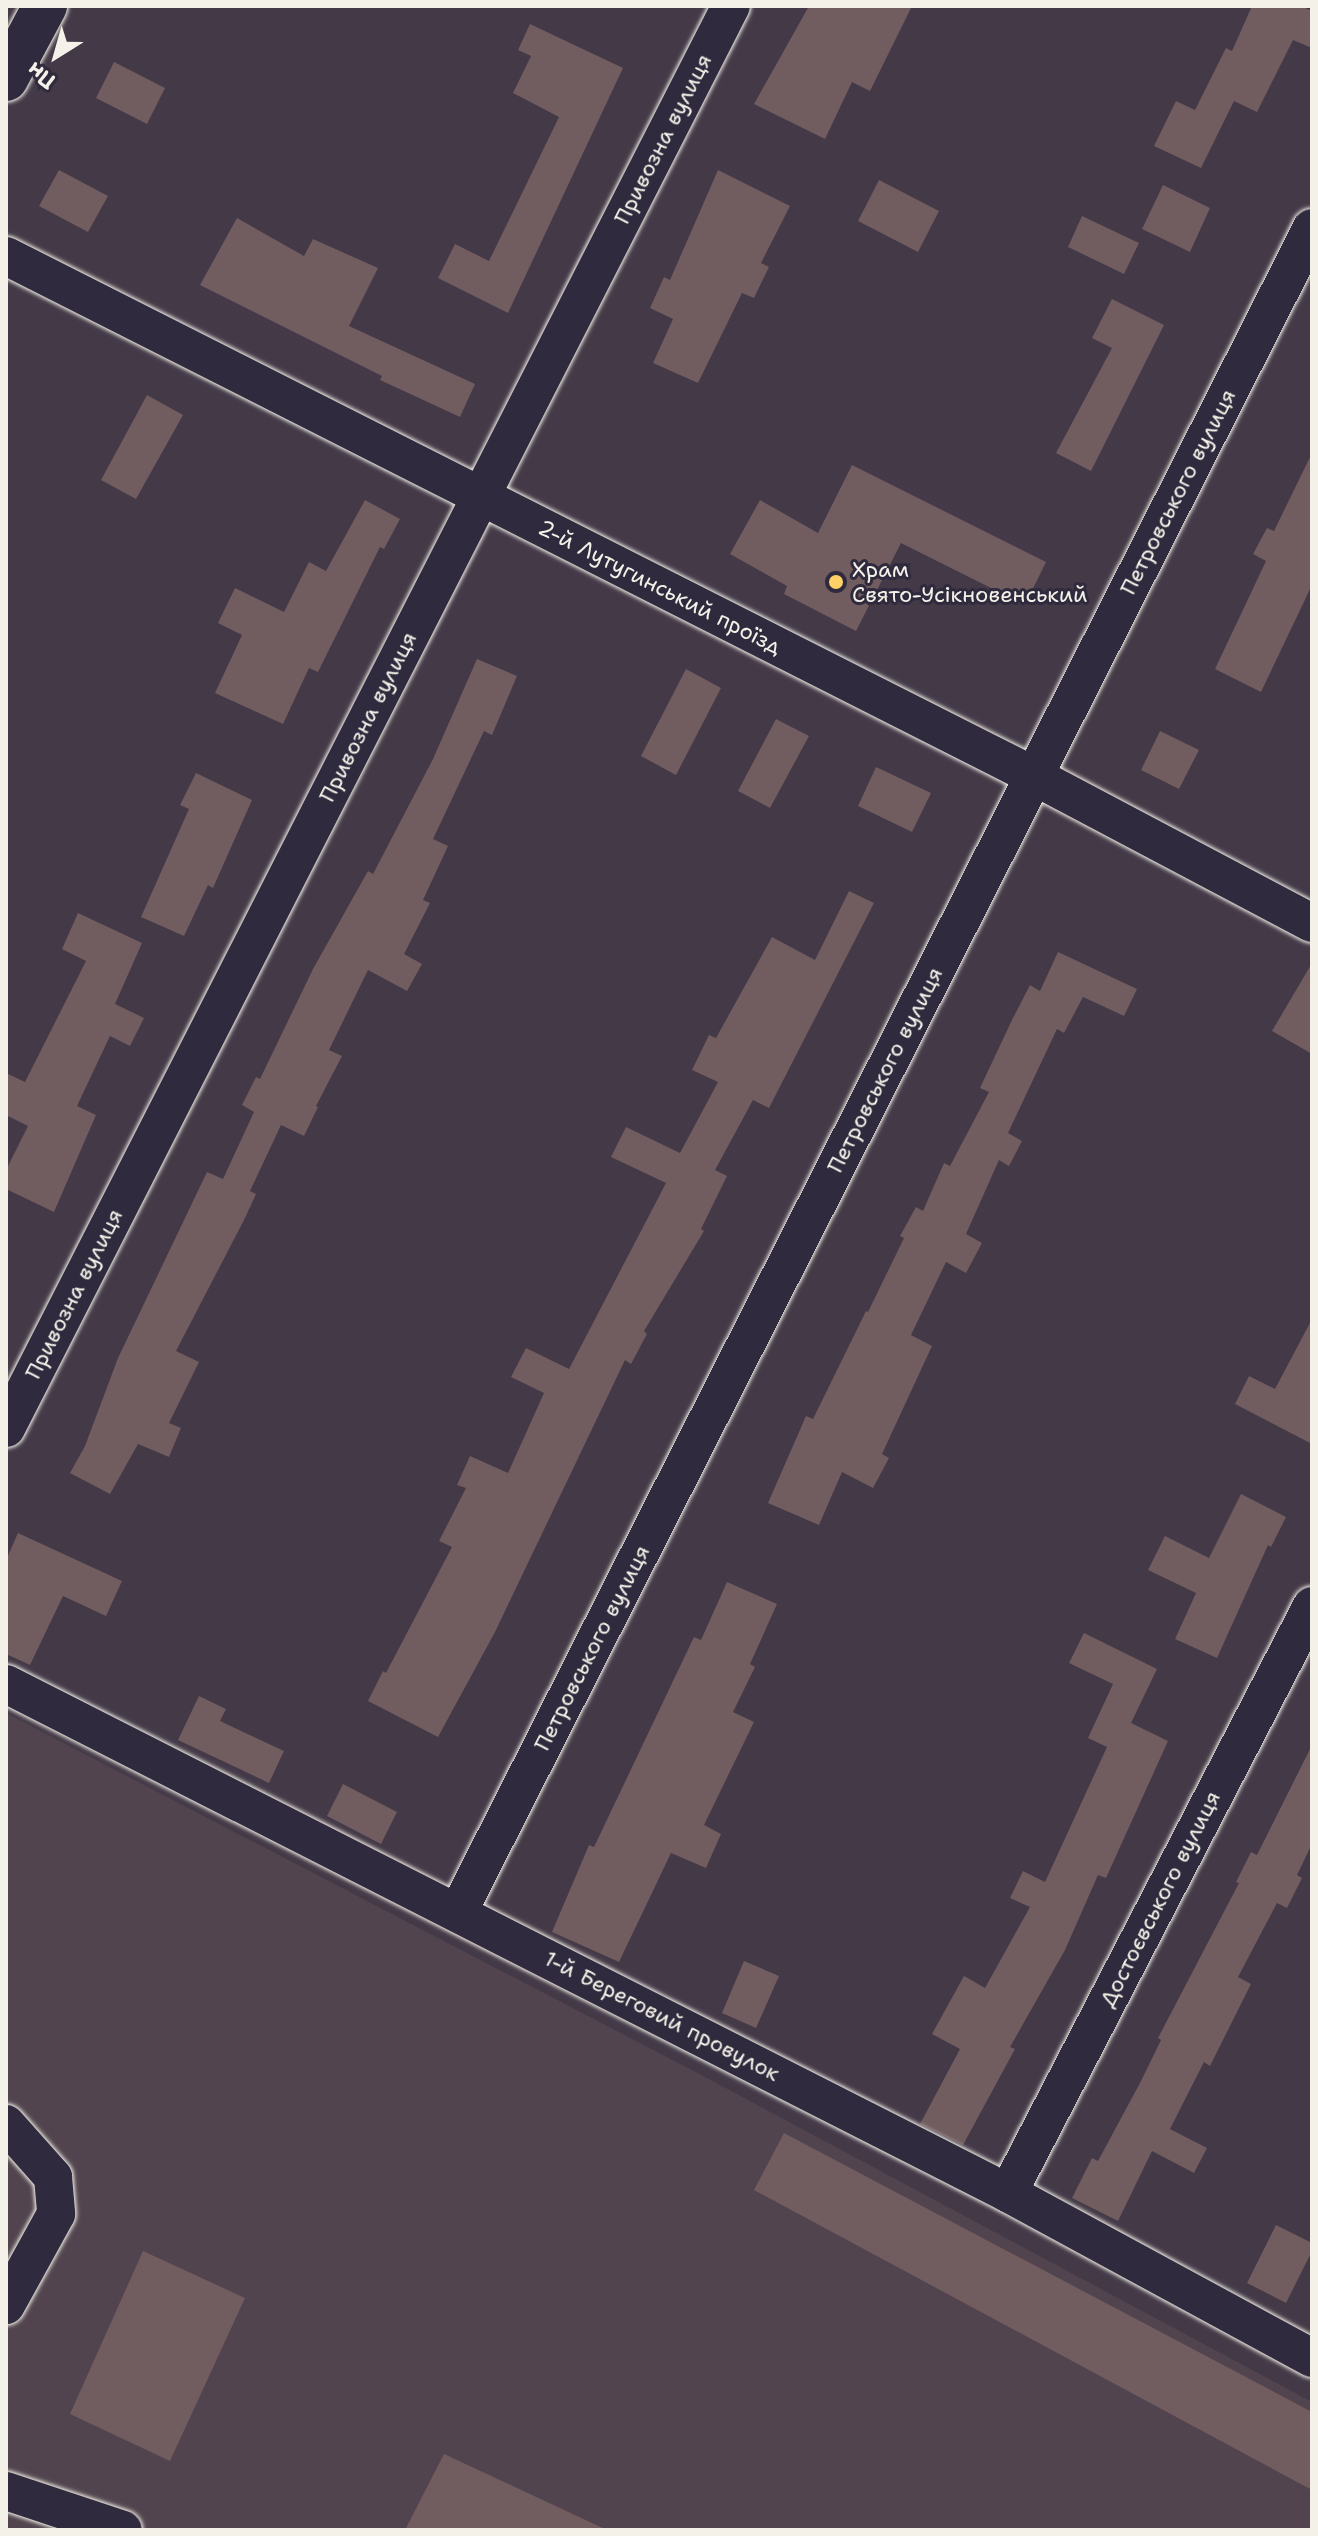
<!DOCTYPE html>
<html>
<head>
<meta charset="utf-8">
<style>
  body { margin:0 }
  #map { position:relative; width:1318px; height:2536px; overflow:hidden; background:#433947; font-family:"Shantell Sans",sans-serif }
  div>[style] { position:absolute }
  .built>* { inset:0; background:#51444e }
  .building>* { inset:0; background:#715c5f }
  .roads { filter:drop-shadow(0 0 2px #f4f1e8) drop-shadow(0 0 2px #f4f1e8) }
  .minor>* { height:38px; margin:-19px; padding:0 19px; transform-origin:19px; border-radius:19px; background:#2f2a3d }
  .major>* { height:44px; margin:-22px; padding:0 22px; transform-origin:22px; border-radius:22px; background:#2f2a3d }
  .dots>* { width:22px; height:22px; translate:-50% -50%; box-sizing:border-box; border:4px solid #2f2a3d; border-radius:50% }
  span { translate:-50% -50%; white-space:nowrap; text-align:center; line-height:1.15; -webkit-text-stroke:6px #2f2a3d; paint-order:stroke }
  .street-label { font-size:22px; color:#f4f1e8 }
  .poi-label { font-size:22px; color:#f4f1e8 }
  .left { translate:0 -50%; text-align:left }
  .frame { position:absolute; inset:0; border:8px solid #f4f1e8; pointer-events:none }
  .north { position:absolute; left:16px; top:16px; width:80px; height:80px; -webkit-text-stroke:6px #2f2a3d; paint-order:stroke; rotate:217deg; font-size:22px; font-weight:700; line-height:32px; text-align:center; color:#f4f1e8 }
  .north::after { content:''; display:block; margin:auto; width:28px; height:36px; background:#f4f1e8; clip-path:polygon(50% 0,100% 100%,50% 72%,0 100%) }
</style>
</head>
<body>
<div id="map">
  <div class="built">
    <i style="clip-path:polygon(6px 1713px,709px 2079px,1312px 2402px,1312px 2530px,6px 2530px)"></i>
  </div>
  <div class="building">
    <i style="clip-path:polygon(809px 6px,912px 6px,870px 91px,852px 82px,825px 139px,754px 104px)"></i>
    <i style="clip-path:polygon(1252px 6px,1301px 6px,1312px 11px,1312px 48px,1293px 40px,1257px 112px,1234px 101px,1201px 168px,1154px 146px,1176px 101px,1195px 110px,1226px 48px,1232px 51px)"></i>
    <i style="clip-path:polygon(530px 24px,623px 68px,508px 313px,438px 278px,455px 244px,489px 261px,559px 117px,513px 93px,531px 56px,518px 50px)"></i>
    <i style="clip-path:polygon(114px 62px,165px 88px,147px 124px,96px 98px)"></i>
    <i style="clip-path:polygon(59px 170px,108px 196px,88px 232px,39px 206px)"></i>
    <i style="clip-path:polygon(718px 170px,790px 206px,761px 263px,769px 267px,754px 298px,742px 293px,698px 383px,653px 363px,673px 319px,650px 308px,664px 277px,670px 280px)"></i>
    <i style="clip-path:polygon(879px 180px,939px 211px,918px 252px,858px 221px)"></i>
    <i style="clip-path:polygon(1163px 185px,1210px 208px,1190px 252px,1142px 229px)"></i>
    <i style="clip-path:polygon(1082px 216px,1139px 243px,1124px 274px,1068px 247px)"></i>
    <i style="clip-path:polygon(237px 218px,304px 256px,313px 239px,378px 268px,349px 326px,475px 384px,460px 417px,380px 380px,382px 376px,200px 285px)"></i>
    <i style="clip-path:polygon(1112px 299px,1164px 325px,1091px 471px,1056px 453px,1112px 348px,1092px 338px)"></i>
    <i style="clip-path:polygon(147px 395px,183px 415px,136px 499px,101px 480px)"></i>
    <i style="clip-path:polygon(1312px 453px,1312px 585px,1261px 692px,1215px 669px,1266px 561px,1253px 554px,1267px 528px,1274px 531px)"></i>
    <i style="clip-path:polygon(852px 465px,1046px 562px,1025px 605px,901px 543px,856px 631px,784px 594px,787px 586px,730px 554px,760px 500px,818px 533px)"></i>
    <i style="clip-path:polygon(365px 500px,400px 519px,384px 549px,380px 547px,318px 672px,309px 668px,283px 724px,215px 693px,242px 635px,218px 623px,235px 588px,284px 612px,309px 562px,326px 571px)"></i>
    <i style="clip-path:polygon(477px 659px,517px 676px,492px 735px,484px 731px,433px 839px,448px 846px,423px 900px,430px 903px,404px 954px,422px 964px,407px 991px,368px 970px,329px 1050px,342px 1056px,316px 1106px,318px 1107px,304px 1136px,281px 1125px,250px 1191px,256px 1194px,244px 1220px,176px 1351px,199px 1362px,169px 1423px,181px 1428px,169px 1457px,138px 1444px,110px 1494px,70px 1473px,85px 1446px,118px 1358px,207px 1172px,223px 1179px,254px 1112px,242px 1105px,256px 1077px,260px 1079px,313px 969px,368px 871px,373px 874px,433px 759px)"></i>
    <i style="clip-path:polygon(686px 669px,721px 688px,676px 775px,641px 756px)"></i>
    <i style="clip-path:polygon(776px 719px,809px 736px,770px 808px,738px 791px)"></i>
    <i style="clip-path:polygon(1160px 731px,1199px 750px,1179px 789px,1141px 770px)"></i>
    <i style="clip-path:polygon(876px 767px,931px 793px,912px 832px,858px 806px)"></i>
    <i style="clip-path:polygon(196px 773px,252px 800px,213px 888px,208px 885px,184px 936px,141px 917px,189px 809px,180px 805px)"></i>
    <i style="clip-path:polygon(849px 891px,874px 903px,769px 1108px,753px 1100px,715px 1170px,727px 1176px,701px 1229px,704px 1231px,644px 1331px,647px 1334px,631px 1364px,625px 1360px,495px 1632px,438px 1737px,368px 1701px,383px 1671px,386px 1673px,452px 1547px,439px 1541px,466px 1488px,457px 1485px,470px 1456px,508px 1473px,544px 1393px,511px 1377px,526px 1348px,569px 1369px,666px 1183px,611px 1157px,626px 1127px,680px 1153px,718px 1082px,692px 1070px,709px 1035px,716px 1038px,772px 937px,815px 960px)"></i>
    <i style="clip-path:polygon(78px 913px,142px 943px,115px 1004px,144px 1018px,130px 1046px,110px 1036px,77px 1106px,96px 1115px,54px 1212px,6px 1189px,6px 1170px,28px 1126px,6px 1115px,6px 1073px,25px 1082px,86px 961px,62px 949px)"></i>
    <i style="clip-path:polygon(1058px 952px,1137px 989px,1124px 1016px,1083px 997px,1064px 1033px,1057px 1029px,1008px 1133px,1022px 1141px,1009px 1166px,999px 1160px,966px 1234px,982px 1243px,966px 1273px,946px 1262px,911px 1335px,932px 1346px,882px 1454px,889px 1458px,873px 1488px,842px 1472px,819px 1525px,768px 1503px,806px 1416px,813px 1419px,866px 1311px,868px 1312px,904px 1238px,900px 1236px,916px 1207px,923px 1211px,944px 1163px,950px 1166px,989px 1092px,980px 1088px,1012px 1020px,1030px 985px,1040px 991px)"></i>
    <i style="clip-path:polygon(1312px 963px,1312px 1054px,1272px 1031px)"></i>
    <i style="clip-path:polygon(1312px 1319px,1312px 1444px,1235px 1404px,1249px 1376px,1275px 1389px)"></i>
    <i style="clip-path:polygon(1241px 1494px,1286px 1517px,1271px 1547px,1268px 1545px,1217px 1658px,1175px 1639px,1196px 1593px,1148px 1570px,1165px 1536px,1209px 1558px)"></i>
    <i style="clip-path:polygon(18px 1533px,122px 1581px,106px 1616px,63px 1596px,30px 1665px,6px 1654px,6px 1560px)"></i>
    <i style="clip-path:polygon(727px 1582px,777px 1604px,750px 1664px,755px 1667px,733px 1712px,754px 1722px,704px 1825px,721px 1834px,706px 1868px,671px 1853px,619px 1962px,552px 1932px,589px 1845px,594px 1847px,694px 1637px,701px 1640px)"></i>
    <i style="clip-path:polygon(1084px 1633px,1157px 1669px,1131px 1723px,1168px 1741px,1106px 1878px,1098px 1875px,1065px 1950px,1010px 2047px,1015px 2049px,963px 2145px,920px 2124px,960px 2049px,932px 2034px,964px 1976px,985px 1988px,1030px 1907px,1010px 1898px,1023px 1871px,1045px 1882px,1107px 1747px,1088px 1738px,1113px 1684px,1069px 1663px)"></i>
    <i style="clip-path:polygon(199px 1696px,226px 1709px,220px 1721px,284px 1751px,269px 1783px,178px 1740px)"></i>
    <i style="clip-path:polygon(1312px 1745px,1312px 1844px,1297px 1875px,1302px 1878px,1287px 1908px,1277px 1903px,1238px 1977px,1251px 1984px,1210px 2066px,1204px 2062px,1170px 2129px,1207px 2148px,1194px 2173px,1152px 2151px,1118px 2221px,1072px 2198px,1092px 2158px,1098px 2161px,1141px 2081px,1161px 2040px,1158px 2038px,1239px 1883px,1236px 1882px,1251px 1852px,1257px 1855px)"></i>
    <i style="clip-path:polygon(343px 1784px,397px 1812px,381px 1844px,327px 1816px)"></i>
    <i style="clip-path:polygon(744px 1961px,779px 1976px,756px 2028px,722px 2013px)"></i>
    <i style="clip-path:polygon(784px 2133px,1312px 2412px,1312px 2490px,754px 2190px)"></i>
    <i style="clip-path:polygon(1276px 2225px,1312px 2243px,1312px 2251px,1286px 2303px,1247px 2283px)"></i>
    <i style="clip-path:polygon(143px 2251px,245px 2298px,170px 2461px,70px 2414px)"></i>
    <i style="clip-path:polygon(444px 2454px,607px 2530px,405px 2530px)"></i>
  </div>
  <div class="roads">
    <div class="minor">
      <i style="left:6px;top:256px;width:1152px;rotate:26.83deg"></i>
      <i style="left:1034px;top:776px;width:314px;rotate:27.9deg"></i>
      <i style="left:6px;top:1428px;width:1596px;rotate:-62.99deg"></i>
      <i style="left:6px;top:1684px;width:1124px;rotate:26.93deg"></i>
      <i style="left:1008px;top:2193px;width:346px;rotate:28.5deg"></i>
      <i style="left:458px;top:1912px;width:1888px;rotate:-63.11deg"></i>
      <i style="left:6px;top:2124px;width:71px;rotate:48.4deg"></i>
      <i style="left:53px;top:2177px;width:37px;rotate:85deg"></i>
      <i style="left:56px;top:2214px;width:104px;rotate:118.8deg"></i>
      <i style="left:1008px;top:2193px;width:661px;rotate:-62.62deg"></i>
      <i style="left:6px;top:2491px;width:123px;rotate:18.4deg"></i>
    </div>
    <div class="major">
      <i style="left:6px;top:79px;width:83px;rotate:-61.9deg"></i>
    </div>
  </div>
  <div class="dots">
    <i style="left:836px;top:582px;background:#ffd166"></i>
  </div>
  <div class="street-label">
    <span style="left:663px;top:139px;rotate:-63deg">Привозна вулиця</span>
    <span style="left:1178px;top:492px;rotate:-63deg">Петровського вулиця</span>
    <span style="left:660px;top:587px;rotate:27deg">2-й Лутугинський проїзд</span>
    <span style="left:368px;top:717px;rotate:-63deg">Привозна вулиця</span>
    <span style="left:885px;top:1070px;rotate:-63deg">Петровського вулиця</span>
    <span style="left:74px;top:1294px;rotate:-63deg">Привозна вулиця</span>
    <span style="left:592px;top:1648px;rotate:-63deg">Петровського вулиця</span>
    <span style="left:1160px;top:1899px;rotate:-63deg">Достоєвського вулиця</span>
    <span style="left:662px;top:2016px;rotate:27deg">1-й Береговий провулок</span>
  </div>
  <div class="poi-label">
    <span class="left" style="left:852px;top:582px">Храм<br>Свято-Усікновенський</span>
  </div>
  <div class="frame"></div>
  <div class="north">Пн</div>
</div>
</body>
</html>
